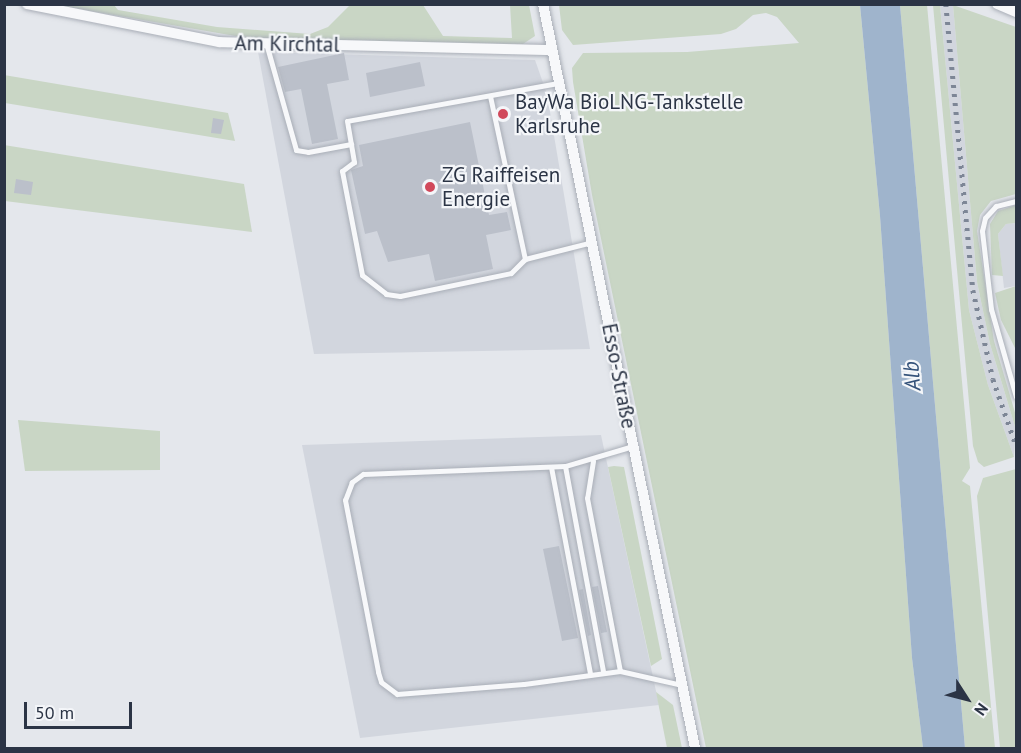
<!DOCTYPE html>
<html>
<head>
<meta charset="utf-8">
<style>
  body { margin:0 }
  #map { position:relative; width:1021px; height:753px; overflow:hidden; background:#e4e7ec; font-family:"PT Sans",sans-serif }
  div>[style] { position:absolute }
  .built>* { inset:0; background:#d2d6de }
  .green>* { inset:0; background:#c9d6c5 }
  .water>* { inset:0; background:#9fb4cc }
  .building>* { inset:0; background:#bbc0ca }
  .roads { filter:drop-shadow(0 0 2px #a9aeb7) drop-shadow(0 0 2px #a9aeb7) }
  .service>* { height:5px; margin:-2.5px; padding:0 2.5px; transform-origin:2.5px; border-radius:2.5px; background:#f7f8fa }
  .minor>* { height:10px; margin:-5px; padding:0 5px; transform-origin:5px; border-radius:5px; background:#f7f8fa }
  .rail>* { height:4.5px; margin-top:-2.25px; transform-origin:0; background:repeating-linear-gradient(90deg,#7d8696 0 3px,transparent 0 9px) }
  .dots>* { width:16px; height:16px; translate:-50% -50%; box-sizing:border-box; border:3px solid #f4f6f9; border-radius:50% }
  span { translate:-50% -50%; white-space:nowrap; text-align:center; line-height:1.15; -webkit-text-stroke:4.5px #f4f6f9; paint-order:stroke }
  .street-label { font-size:21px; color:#2b3445 }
  .poi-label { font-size:21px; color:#2b3445 }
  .left { translate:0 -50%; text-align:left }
  .water-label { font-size:22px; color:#34527a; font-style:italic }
  .frame { position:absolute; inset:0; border:6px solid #2b3445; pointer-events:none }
  .north { position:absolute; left:937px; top:669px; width:60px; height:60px; -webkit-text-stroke:4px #f4f6f9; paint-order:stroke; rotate:126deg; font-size:16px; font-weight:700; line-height:24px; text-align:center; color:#2b3445 }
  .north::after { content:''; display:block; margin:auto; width:21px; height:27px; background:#2b3445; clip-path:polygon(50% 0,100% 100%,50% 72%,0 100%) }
  .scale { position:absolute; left:24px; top:702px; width:108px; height:27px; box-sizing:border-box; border:3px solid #2b3445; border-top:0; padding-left:8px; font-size:18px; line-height:21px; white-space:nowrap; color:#2b3445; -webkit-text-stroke:4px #f4f6f9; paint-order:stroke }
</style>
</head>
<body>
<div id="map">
  <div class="built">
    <i style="clip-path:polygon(940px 5px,953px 5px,977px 282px,990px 344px,1016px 430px,1014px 457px,988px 385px,969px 310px)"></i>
    <i style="clip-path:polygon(258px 52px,535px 60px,547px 94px,590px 349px,314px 354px)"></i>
    <i style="clip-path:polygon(1016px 223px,1016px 286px,1004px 288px,998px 234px,1006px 224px)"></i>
    <i style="clip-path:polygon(601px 435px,659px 705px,360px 738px,302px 445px)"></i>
  </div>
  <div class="green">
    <i style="clip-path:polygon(56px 5px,114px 5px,118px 10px,217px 27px,310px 34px,328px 27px,350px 5px,423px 5px,443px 36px,512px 38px,510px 5px,529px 5px,535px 36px,523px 44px,247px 38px)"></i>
    <i style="clip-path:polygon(559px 5px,860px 5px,880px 216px,912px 658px,923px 748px,706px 748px,592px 195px,573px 82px,572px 68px,583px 53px,687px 52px,799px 43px,777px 17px,766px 13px,753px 15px,736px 29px,721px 34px,573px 45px,562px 30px)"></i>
    <i style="clip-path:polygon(900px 5px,927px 5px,970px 468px,962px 481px,970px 486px,995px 748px,965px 748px)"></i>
    <i style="clip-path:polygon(933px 5px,940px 5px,969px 310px,988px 385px,1014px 457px,984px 467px,978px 462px,973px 446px)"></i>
    <i style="clip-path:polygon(953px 5px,1016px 27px,1016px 194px,991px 201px,980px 215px,977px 231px,994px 341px,1016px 416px,1016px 430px,990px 344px,977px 282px)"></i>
    <i style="clip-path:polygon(4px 75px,228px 113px,235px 141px,5px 103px)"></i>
    <i style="clip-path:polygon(4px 145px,244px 184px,252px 232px,5px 201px)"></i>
    <i style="clip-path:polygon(1016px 205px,1016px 223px,1006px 224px,998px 234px,1003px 276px,992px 275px,990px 224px,998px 211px)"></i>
    <i style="clip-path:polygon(1016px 286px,1016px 350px,1001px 320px,995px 293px)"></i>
    <i style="clip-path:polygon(18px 420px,160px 431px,160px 470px,25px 471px)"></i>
    <i style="clip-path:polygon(614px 466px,624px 467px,662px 659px,651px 666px,608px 467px)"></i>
    <i style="clip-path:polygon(1016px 469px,1016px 748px,1000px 748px,977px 496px,983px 478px)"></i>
    <i style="clip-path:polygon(656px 692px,673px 705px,682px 748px,667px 748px)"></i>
  </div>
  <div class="water">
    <i style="clip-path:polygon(860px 5px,900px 5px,965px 748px,923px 748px,912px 658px,880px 216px)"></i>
  </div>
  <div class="building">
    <i style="clip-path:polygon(344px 53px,349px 80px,327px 84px,338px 139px,312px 144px,301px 89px,285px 92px,278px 67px)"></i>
    <i style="clip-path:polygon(420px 62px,425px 86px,370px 97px,366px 73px)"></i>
    <i style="clip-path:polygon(213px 118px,224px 120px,221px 134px,211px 133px)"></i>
    <i style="clip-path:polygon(470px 122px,489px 215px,507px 212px,511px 230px,486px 235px,493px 269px,435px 281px,429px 254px,388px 262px,377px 231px,365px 234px,351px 170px,363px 166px,359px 145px)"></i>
    <i style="clip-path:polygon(16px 179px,33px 182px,31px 195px,14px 193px)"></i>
    <i style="clip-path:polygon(559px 546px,578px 638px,562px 641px,543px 549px)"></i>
    <i style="clip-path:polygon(598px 586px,607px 632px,601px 633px,592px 587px)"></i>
    <i style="clip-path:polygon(583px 589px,591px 635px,588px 636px,579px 590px)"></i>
  </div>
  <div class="roads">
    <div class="service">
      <i style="left:266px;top:43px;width:111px;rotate:74.3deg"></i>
      <i style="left:296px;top:150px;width:12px;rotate:9deg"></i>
      <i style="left:308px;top:152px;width:44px;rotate:-10.5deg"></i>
      <i style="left:558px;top:83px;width:214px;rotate:169.8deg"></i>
      <i style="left:347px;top:121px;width:42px;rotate:80.3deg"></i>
      <i style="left:354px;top:162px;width:15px;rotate:143deg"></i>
      <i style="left:342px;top:171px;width:106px;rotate:79.1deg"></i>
      <i style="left:362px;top:275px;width:31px;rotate:38deg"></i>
      <i style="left:386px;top:294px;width:14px;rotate:8deg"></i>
      <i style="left:400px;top:296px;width:113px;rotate:-11.7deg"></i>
      <i style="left:511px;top:273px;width:20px;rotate:-45deg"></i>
      <i style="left:525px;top:259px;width:69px;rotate:-14.2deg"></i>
      <i style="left:490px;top:96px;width:167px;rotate:77.9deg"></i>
      <i style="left:1016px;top:201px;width:21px;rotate:166deg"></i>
      <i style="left:996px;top:206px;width:16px;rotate:133deg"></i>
      <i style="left:985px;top:218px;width:13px;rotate:103deg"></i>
      <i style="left:982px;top:231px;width:79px;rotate:83.4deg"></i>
      <i style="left:991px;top:309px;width:91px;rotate:74.1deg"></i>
      <i style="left:633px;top:446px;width:71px;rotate:163.6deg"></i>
      <i style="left:565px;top:466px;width:202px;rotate:177.7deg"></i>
      <i style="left:363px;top:474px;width:14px;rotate:144deg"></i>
      <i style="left:352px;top:482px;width:19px;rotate:111deg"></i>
      <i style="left:345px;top:500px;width:175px;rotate:79.1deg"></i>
      <i style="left:378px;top:672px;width:10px;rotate:73deg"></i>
      <i style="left:381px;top:682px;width:20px;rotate:37deg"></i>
      <i style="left:397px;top:694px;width:127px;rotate:-4.5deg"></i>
      <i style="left:524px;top:684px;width:97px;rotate:-7.7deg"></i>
      <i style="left:620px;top:671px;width:64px;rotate:12.7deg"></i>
      <i style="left:593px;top:461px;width:37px;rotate:99deg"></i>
      <i style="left:587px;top:498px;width:176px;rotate:79.2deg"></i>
      <i style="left:565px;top:466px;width:209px;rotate:79.5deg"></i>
      <i style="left:551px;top:467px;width:211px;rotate:79.3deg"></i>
    </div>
    <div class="minor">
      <i style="left:27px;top:4px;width:196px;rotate:11.2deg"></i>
      <i style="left:219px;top:42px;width:332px;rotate:1.4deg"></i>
      <i style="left:543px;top:4px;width:759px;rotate:78.45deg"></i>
      <i style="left:997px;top:4px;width:21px;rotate:23deg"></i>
    </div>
  </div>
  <div class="rail">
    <i style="left:946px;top:4px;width:287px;rotate:84.6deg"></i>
    <i style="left:973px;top:290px;width:91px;rotate:77.3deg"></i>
    <i style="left:993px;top:379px;width:70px;rotate:70.8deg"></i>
  </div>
  <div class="dots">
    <i style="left:503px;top:114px;background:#d1495b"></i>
    <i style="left:430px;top:187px;background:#d1495b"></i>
  </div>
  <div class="street-label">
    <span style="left:287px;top:44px;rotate:1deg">Am Kirchtal</span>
    <span style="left:619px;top:376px;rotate:79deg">Esso-Straße</span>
  </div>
  <div class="poi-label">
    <span class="left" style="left:515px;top:114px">BayWa BioLNG-Tankstelle<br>Karlsruhe</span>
    <span class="left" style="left:442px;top:187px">ZG Raiffeisen<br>Energie</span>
  </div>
  <div class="water-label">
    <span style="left:912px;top:376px;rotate:-95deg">Alb</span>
  </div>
  <div class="frame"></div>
  <div class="north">N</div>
  <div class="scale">50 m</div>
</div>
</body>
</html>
